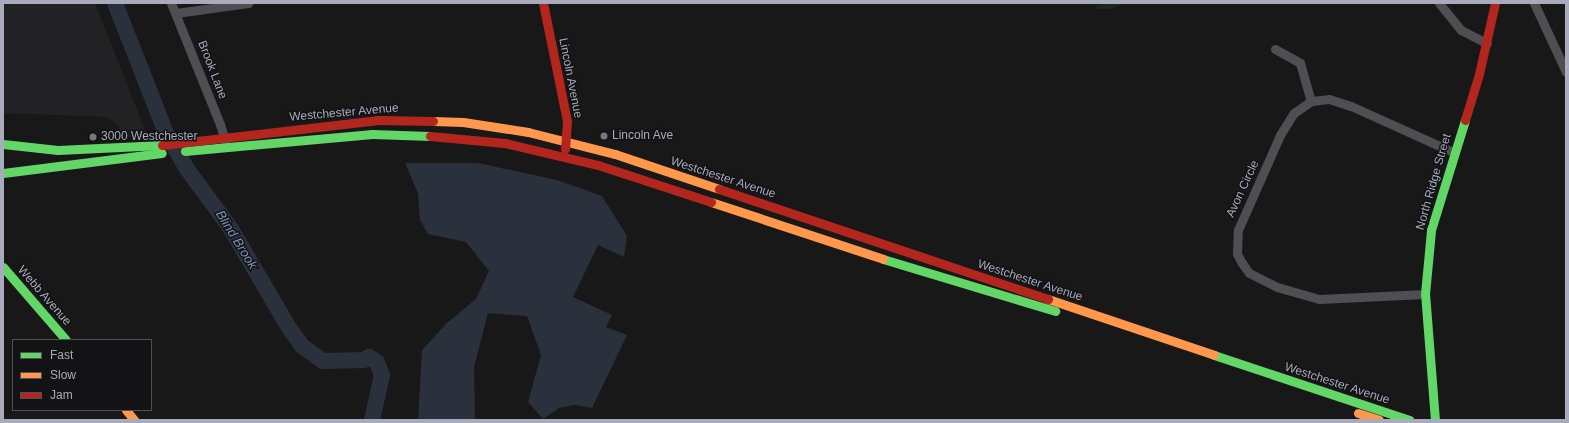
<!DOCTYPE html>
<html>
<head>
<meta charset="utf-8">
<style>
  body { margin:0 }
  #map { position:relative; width:1569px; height:423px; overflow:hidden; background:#181819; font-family:Helvetica,sans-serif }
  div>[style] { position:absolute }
  .built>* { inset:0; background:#222225 }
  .green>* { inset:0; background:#1e2620 }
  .water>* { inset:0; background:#2a313c }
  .river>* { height:16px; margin:-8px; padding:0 8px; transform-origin:8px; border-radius:8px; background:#2a313c }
  .street>* { height:9px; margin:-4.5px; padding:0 4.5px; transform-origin:4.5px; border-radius:4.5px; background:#4e4e53 }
  .fast>* { height:9px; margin:-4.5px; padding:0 4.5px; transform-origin:4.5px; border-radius:4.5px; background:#63d668 }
  .slow>* { height:9px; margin:-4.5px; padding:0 4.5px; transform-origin:4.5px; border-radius:4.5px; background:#ff974d }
  .jam>* { height:9px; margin:-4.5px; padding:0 4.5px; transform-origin:4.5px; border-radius:4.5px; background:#b3261e }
  .dots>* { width:11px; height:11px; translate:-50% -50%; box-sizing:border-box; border:2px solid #131215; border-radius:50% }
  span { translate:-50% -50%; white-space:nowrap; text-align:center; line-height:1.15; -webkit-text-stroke:3px #131215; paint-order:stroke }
  .street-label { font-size:12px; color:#a8abbb }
  .poi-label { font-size:12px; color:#a8abbb }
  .left { translate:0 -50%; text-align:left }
  .water-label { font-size:13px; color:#7c93b9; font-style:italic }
  .frame { position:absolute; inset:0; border:4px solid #a8abbb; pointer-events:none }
  .legend { position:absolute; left:12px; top:339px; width:140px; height:72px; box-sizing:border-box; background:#131215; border:1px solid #4f4f57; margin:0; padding:5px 7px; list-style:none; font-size:12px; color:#a8abbb }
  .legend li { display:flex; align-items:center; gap:8px; height:20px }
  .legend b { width:20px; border:1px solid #4f4f57 }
</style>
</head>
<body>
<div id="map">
  <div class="built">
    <i style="clip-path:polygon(3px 3px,95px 3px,147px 135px,120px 138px,119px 126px,107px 117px,3px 113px)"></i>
  </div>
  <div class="green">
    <i style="clip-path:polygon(1122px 3px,1113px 9px,1096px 9px,1097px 5px)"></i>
  </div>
  <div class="water">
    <i style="clip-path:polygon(405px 163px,478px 163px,557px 180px,602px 196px,627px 236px,624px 257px,598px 245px,573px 297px,612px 315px,606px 327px,627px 335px,592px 408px,575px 405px,559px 408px,543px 419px,528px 402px,541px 355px,527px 316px,488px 313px,474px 367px,475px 420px,418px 420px,422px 350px,447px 323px,476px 299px,489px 271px,466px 242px,428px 234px,420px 220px,418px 193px)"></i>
  </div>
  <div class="river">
    <i style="left:115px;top:3px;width:140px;rotate:68.6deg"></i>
    <i style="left:166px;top:133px;width:42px;rotate:59.7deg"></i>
    <i style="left:187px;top:169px;width:74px;rotate:53.7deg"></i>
    <i style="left:231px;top:229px;width:115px;rotate:59.6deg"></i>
    <i style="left:289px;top:328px;width:22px;rotate:54deg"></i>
    <i style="left:302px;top:346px;width:26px;rotate:36deg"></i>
    <i style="left:323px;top:361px;width:41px;rotate:-1.4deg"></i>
    <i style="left:364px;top:360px;width:6px;rotate:-31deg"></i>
    <i style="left:369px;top:357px;width:9px;rotate:32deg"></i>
    <i style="left:377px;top:362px;width:14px;rotate:69deg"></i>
    <i style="left:382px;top:375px;width:46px;rotate:102.5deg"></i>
  </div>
  <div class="street">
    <i style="left:171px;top:3px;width:131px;rotate:68deg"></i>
    <i style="left:220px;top:124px;width:19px;rotate:74deg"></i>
    <i style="left:1439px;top:3px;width:35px;rotate:51deg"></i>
    <i style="left:1461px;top:30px;width:29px;rotate:27deg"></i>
    <i style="left:1534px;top:3px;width:76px;rotate:65.1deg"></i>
    <i style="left:176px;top:13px;width:73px;rotate:-7.9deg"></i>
    <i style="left:1275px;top:49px;width:29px;rotate:29deg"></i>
    <i style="left:1300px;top:63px;width:40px;rotate:74deg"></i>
    <i style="left:1425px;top:294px;width:106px;rotate:177.3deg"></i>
    <i style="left:1319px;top:299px;width:44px;rotate:-164.1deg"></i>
    <i style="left:1277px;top:287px;width:31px;rotate:-153deg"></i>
    <i style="left:1249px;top:273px;width:12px;rotate:-125deg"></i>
    <i style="left:1242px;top:263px;width:10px;rotate:-119deg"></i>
    <i style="left:1237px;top:254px;width:24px;rotate:-88deg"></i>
    <i style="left:1238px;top:230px;width:104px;rotate:-66.1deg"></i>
    <i style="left:1280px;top:135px;width:26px;rotate:-58deg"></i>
    <i style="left:1294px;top:113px;width:21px;rotate:-35deg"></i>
    <i style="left:1311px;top:101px;width:18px;rotate:-6deg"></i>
    <i style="left:1329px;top:99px;width:23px;rotate:18deg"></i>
    <i style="left:1351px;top:106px;width:114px;rotate:24.3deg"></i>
  </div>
  <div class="fast">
    <i style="left:3px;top:144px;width:55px;rotate:6.2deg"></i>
    <i style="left:58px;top:150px;width:104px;rotate:-2.8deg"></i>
    <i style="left:185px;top:151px;width:188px;rotate:-5.2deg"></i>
    <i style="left:372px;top:134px;width:58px;rotate:2deg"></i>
    <i style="left:3px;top:173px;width:160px;rotate:-7.2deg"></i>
    <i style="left:883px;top:259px;width:180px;rotate:16.8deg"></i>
    <i style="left:3px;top:267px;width:96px;rotate:49.2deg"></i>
    <i style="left:1214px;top:355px;width:206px;rotate:18.4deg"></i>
    <i style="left:1435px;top:420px;width:126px;rotate:-94.5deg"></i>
    <i style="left:1425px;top:294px;width:64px;rotate:-84.6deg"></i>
    <i style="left:1431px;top:230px;width:115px;rotate:-72.8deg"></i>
  </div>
  <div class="slow">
    <i style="left:433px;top:121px;width:30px;rotate:2deg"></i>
    <i style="left:463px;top:122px;width:66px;rotate:8.7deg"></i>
    <i style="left:528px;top:132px;width:90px;rotate:14.2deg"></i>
    <i style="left:615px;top:154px;width:110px;rotate:18.6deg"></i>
    <i style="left:711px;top:202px;width:181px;rotate:18.3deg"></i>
    <i style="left:1048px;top:299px;width:175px;rotate:18.6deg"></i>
    <i style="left:126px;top:410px;width:13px;rotate:51deg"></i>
    <i style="left:1358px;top:413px;width:22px;rotate:18deg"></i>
  </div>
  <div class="jam">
    <i style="left:543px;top:3px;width:120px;rotate:78.5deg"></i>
    <i style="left:567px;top:121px;width:28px;rotate:94deg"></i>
    <i style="left:1465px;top:120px;width:48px;rotate:-73.1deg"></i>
    <i style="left:1479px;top:74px;width:73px;rotate:-77.3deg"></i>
    <i style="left:430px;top:136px;width:75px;rotate:5.3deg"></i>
    <i style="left:505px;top:143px;width:96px;rotate:13.3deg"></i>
    <i style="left:598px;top:165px;width:119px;rotate:18.1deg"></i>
    <i style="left:162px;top:145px;width:218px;rotate:-6.6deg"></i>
    <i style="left:379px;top:120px;width:54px;rotate:1.1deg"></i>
    <i style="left:719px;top:189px;width:347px;rotate:18.5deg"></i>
  </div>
  <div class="dots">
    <i style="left:604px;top:136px;background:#767882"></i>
    <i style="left:93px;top:137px;background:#767882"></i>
  </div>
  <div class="street-label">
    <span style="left:212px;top:70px;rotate:69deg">Brook Lane</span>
    <span style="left:570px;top:78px;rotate:79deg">Lincoln Avenue</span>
    <span style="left:344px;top:113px;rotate:-5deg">Westchester Avenue</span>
    <span style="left:723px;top:178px;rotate:18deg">Westchester Avenue</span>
    <span style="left:1434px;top:182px;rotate:-74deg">North Ridge Street</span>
    <span style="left:1243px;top:189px;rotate:-65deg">Avon Circle</span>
    <span style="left:1030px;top:281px;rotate:18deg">Westchester Avenue</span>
    <span style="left:44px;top:296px;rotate:49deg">Webb Avenue</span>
    <span style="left:1337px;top:384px;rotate:18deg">Westchester Avenue</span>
  </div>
  <div class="poi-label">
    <span class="left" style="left:612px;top:136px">Lincoln Ave</span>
    <span class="left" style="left:101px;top:137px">3000 Westchester</span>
  </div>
  <div class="water-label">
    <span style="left:236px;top:240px;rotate:58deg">Blind Brook</span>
  </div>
  <div class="frame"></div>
  <ul class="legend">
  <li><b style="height:5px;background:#63d668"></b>Fast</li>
  <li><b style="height:5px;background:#ff974d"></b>Slow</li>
  <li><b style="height:5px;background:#b3261e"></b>Jam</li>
  </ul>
</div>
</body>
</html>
